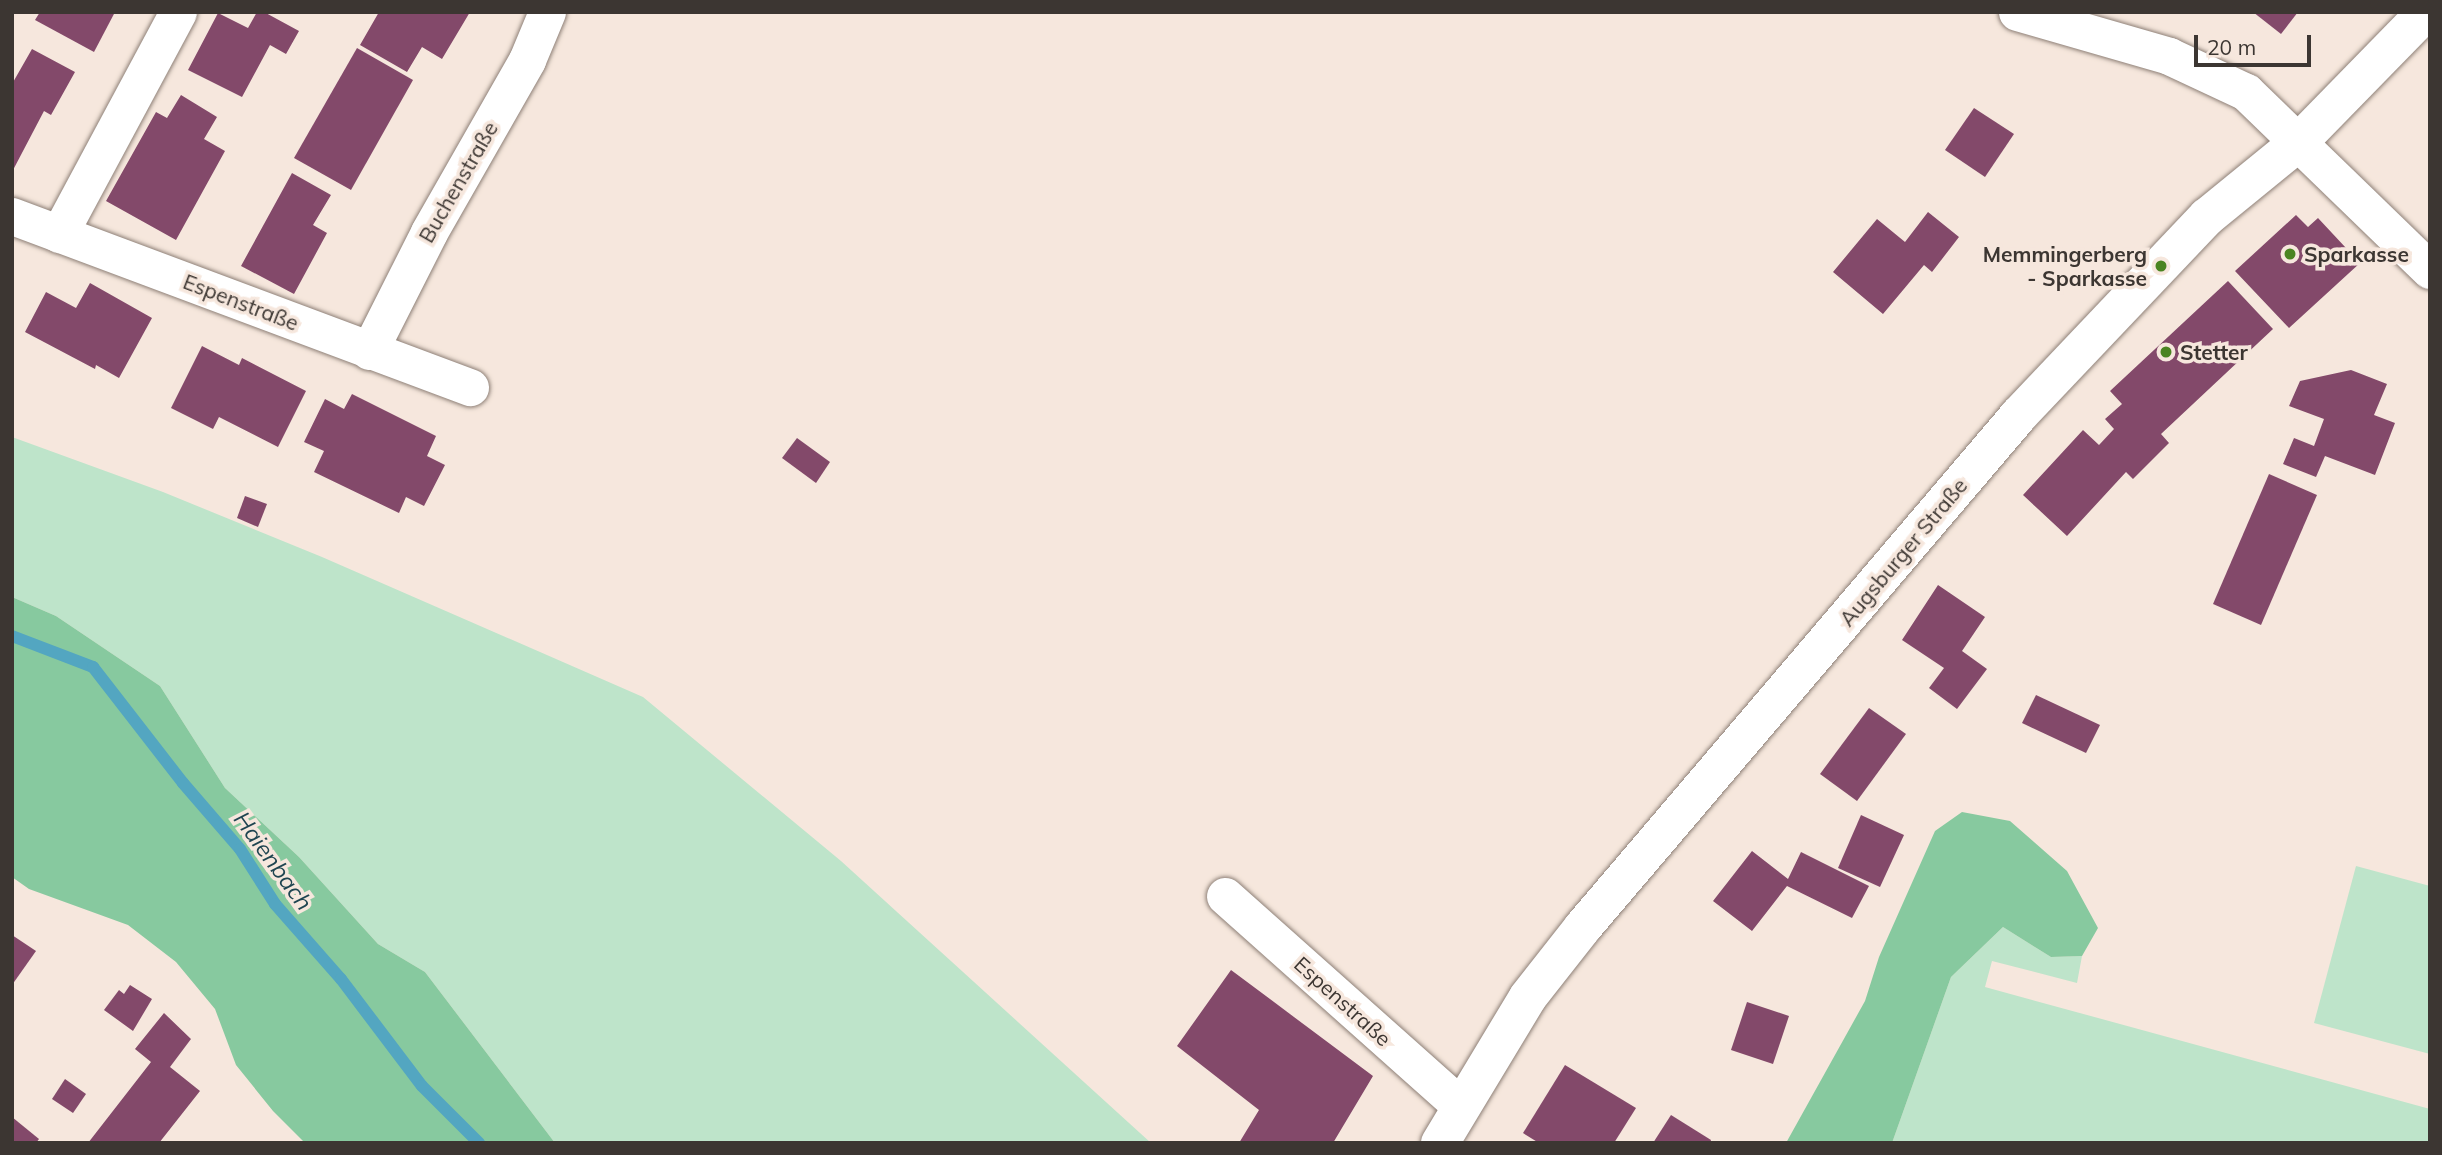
<!DOCTYPE html>
<html>
<head>
<meta charset="utf-8">
<style>
  body { margin:0 }
  #map { position:relative; width:2442px; height:1155px; overflow:hidden; background:#f6e7dd; font-family:Mulish,sans-serif }
  div>[style] { position:absolute }
  .green>* { inset:0; background:#bee4ca }
  .forest>* { inset:0; background:#87c99f }
  .stream>* { height:12px; margin:-6px; padding:0 6px; transform-origin:6px; border-radius:6px; background:#53a6c1 }
  .building>* { inset:0; background:#83496a }
  .roads { filter:drop-shadow(0 0 2px #8e8077) drop-shadow(0 0 2px #8e8077) }
  .street>* { height:37px; margin:-18.5px; padding:0 18.5px; transform-origin:18.5px; border-radius:18.5px; background:#fff }
  .secondary>* { height:38px; margin:-19px; padding:0 19px; transform-origin:19px; border-radius:19px; background:#fff }
  .dots>* { width:19px; height:19px; translate:-50% -50%; box-sizing:border-box; border:4px solid #f6e7dd; border-radius:50% }
  span { translate:-50% -50%; white-space:nowrap; text-align:center; line-height:1.15; -webkit-text-stroke:7px #f6e7dd; paint-order:stroke }
  .street-label { font-size:21px; color:#3c3632 }
  .poi-label { font-size:21px; color:#3c3632; font-weight:700 }
  .right { translate:-100% -50%; text-align:right }
  .left { translate:0 -50%; text-align:left }
  .water-label { font-size:23px; color:#1f4551; font-style:italic }
  .frame { position:absolute; inset:0; border:14px solid #3c3632; pointer-events:none }
  .scale { position:absolute; left:2194px; top:35px; width:117px; height:32px; box-sizing:border-box; border:4px solid #3c3632; border-top:0; padding-left:9px; font-size:21px; line-height:24px; white-space:nowrap; color:#3c3632; -webkit-text-stroke:5px #f6e7dd; paint-order:stroke }
</style>
</head>
<body>
<div id="map">
  <div class="green">
    <i style="clip-path:polygon(12px 437px,163px 492px,322px 557px,643px 697px,841px 861px,1151px 1143px,555px 1143px,425px 972px,378px 944px,299px 857px,225px 788px,160px 686px,56px 616px,12px 597px)"></i>
    <i style="clip-path:polygon(2356px 866px,2430px 886px,2430px 1054px,2314px 1023px)"></i>
    <i style="clip-path:polygon(2003px 927px,2051px 957px,2082px 956px,2077px 983px,1992px 961px,1985px 987px,2430px 1109px,2430px 1143px,1892px 1143px,1951px 977px)"></i>
  </div>
  <div class="forest">
    <i style="clip-path:polygon(12px 597px,56px 616px,160px 686px,225px 788px,299px 857px,378px 944px,425px 972px,555px 1143px,305px 1143px,273px 1111px,236px 1065px,215px 1009px,176px 962px,128px 925px,29px 889px,12px 877px)"></i>
    <i style="clip-path:polygon(1962px 812px,2010px 821px,2067px 871px,2098px 928px,2082px 956px,2051px 957px,2003px 927px,1951px 977px,1892px 1143px,1786px 1143px,1865px 1001px,1879px 957px,1935px 831px)"></i>
  </div>
  <div class="stream">
    <i style="left:12px;top:636px;width:87px;rotate:20.9deg"></i>
    <i style="left:93px;top:667px;width:147px;rotate:52.2deg"></i>
    <i style="left:183px;top:783px;width:87px;rotate:49.2deg"></i>
    <i style="left:240px;top:849px;width:65px;rotate:57.5deg"></i>
    <i style="left:275px;top:904px;width:100px;rotate:48.7deg"></i>
    <i style="left:341px;top:979px;width:134px;rotate:52.9deg"></i>
    <i style="left:422px;top:1086px;width:81px;rotate:45deg"></i>
  </div>
  <div class="building">
    <i style="clip-path:polygon(40px 12px,115px 12px,94px 52px,35px 20px)"></i>
    <i style="clip-path:polygon(257px 12px,264px 12px,299px 31px,286px 54px,270px 45px,242px 97px,188px 70px,218px 13px,248px 28px)"></i>
    <i style="clip-path:polygon(379px 12px,470px 12px,442px 59px,422px 47px,407px 72px,360px 45px)"></i>
    <i style="clip-path:polygon(2253px 12px,2298px 12px,2281px 34px)"></i>
    <i style="clip-path:polygon(357px 48px,413px 80px,351px 190px,294px 158px)"></i>
    <i style="clip-path:polygon(32px 49px,75px 72px,51px 115px,44px 111px,12px 172px,12px 84px)"></i>
    <i style="clip-path:polygon(181px 95px,217px 117px,204px 139px,225px 151px,176px 240px,106px 201px,156px 112px,167px 118px)"></i>
    <i style="clip-path:polygon(1974px 108px,2014px 134px,1985px 177px,1945px 150px)"></i>
    <i style="clip-path:polygon(292px 173px,331px 195px,313px 225px,327px 233px,294px 294px,241px 266px)"></i>
    <i style="clip-path:polygon(1928px 212px,1959px 237px,1932px 272px,1924px 265px,1883px 314px,1833px 272px,1877px 219px,1905px 242px)"></i>
    <i style="clip-path:polygon(2296px 215px,2308px 227px,2318px 218px,2360px 263px,2289px 328px,2235px 271px)"></i>
    <i style="clip-path:polygon(2228px 281px,2273px 329px,2161px 434px,2169px 443px,2133px 479px,2126px 472px,2067px 536px,2023px 495px,2083px 430px,2099px 445px,2114px 429px,2105px 419px,2122px 404px,2110px 391px)"></i>
    <i style="clip-path:polygon(90px 283px,152px 318px,119px 378px,96px 365px,95px 369px,25px 332px,46px 292px,76px 308px)"></i>
    <i style="clip-path:polygon(202px 346px,239px 365px,242px 358px,306px 391px,278px 447px,219px 417px,213px 429px,171px 408px)"></i>
    <i style="clip-path:polygon(2351px 370px,2387px 384px,2374px 415px,2395px 423px,2375px 475px,2325px 456px,2316px 477px,2283px 464px,2294px 438px,2314px 446px,2324px 419px,2289px 406px,2300px 381px)"></i>
    <i style="clip-path:polygon(352px 394px,436px 436px,427px 456px,445px 465px,424px 506px,406px 497px,399px 513px,314px 472px,324px 451px,304px 442px,325px 399px,344px 409px)"></i>
    <i style="clip-path:polygon(797px 438px,830px 462px,816px 483px,782px 458px)"></i>
    <i style="clip-path:polygon(2269px 474px,2317px 495px,2261px 625px,2213px 604px)"></i>
    <i style="clip-path:polygon(245px 496px,267px 504px,258px 527px,237px 518px)"></i>
    <i style="clip-path:polygon(1938px 585px,1985px 617px,1962px 651px,1987px 669px,1957px 709px,1929px 688px,1944px 668px,1902px 640px)"></i>
    <i style="clip-path:polygon(2036px 695px,2100px 725px,2086px 753px,2022px 723px)"></i>
    <i style="clip-path:polygon(1869px 708px,1906px 734px,1857px 801px,1820px 774px)"></i>
    <i style="clip-path:polygon(1861px 815px,1904px 835px,1880px 887px,1838px 868px)"></i>
    <i style="clip-path:polygon(1752px 851px,1788px 879px,1801px 852px,1869px 886px,1852px 918px,1787px 886px,1752px 931px,1713px 901px)"></i>
    <i style="clip-path:polygon(12px 935px,36px 951px,12px 985px)"></i>
    <i style="clip-path:polygon(1231px 970px,1373px 1076px,1333px 1143px,1239px 1143px,1259px 1110px,1177px 1046px)"></i>
    <i style="clip-path:polygon(130px 985px,152px 999px,133px 1031px,104px 1010px,119px 990px,124px 994px)"></i>
    <i style="clip-path:polygon(1747px 1002px,1789px 1016px,1773px 1064px,1731px 1050px)"></i>
    <i style="clip-path:polygon(164px 1013px,191px 1039px,170px 1067px,200px 1091px,159px 1143px,88px 1143px,151px 1062px,135px 1049px)"></i>
    <i style="clip-path:polygon(1565px 1065px,1636px 1108px,1614px 1143px,1539px 1143px,1523px 1133px)"></i>
    <i style="clip-path:polygon(65px 1079px,86px 1094px,73px 1113px,52px 1099px)"></i>
    <i style="clip-path:polygon(1671px 1115px,1711px 1140px,1710px 1143px,1653px 1143px)"></i>
    <i style="clip-path:polygon(12px 1117px,39px 1139px,36px 1143px,12px 1143px)"></i>
  </div>
  <div class="roads">
    <div class="street">
      <i style="left:2017px;top:12px;width:158px;rotate:16.1deg"></i>
      <i style="left:2169px;top:56px;width:85px;rotate:25.1deg"></i>
      <i style="left:2246px;top:92px;width:256px;rotate:44.1deg"></i>
      <i style="left:12px;top:216px;width:489px;rotate:20.5deg"></i>
      <i style="left:59px;top:234px;width:252px;rotate:-61.8deg"></i>
      <i style="left:369px;top:351px;width:133px;rotate:-63.2deg"></i>
      <i style="left:429px;top:232px;width:198px;rotate:-60.3deg"></i>
      <i style="left:527px;top:60px;width:52px;rotate:-67.4deg"></i>
      <i style="left:1225px;top:896px;width:316px;rotate:41.7deg"></i>
    </div>
    <div class="secondary">
      <i style="left:1440px;top:1143px;width:170px;rotate:-58.9deg"></i>
      <i style="left:1528px;top:997px;width:89px;rotate:-51.8deg"></i>
      <i style="left:1583px;top:927px;width:672px;rotate:-49.58deg"></i>
      <i style="left:2019px;top:415px;width:273px;rotate:-46.5deg"></i>
      <i style="left:2207px;top:217px;width:119px;rotate:-39.2deg"></i>
      <i style="left:2299px;top:142px;width:182px;rotate:-45.7deg"></i>
    </div>
  </div>
  <div class="dots">
    <i style="left:2290px;top:254px;background:#4a8421"></i>
    <i style="left:2161px;top:266px;background:#4a8421"></i>
    <i style="left:2166px;top:352px;background:#4a8421"></i>
  </div>
  <div class="street-label">
    <span style="left:458px;top:182px;rotate:-60deg">Buchenstraße</span>
    <span style="left:241px;top:302px;rotate:21deg">Espenstraße</span>
    <span style="left:1903px;top:552px;rotate:-50deg">Augsburger Straße</span>
    <span style="left:1343px;top:1001px;rotate:42deg">Espenstraße</span>
  </div>
  <div class="poi-label">
    <span class="right" style="left:2147px;top:266px">Memmingerberg<br>- Sparkasse</span>
    <span class="left" style="left:2304px;top:254px">Sparkasse</span>
    <span class="left" style="left:2180px;top:352px">Stetter</span>
  </div>
  <div class="water-label">
    <span style="left:273px;top:861px;rotate:54deg">Haienbach</span>
  </div>
  <div class="frame"></div>
  <div class="scale">20 m</div>
</div>
</body>
</html>
